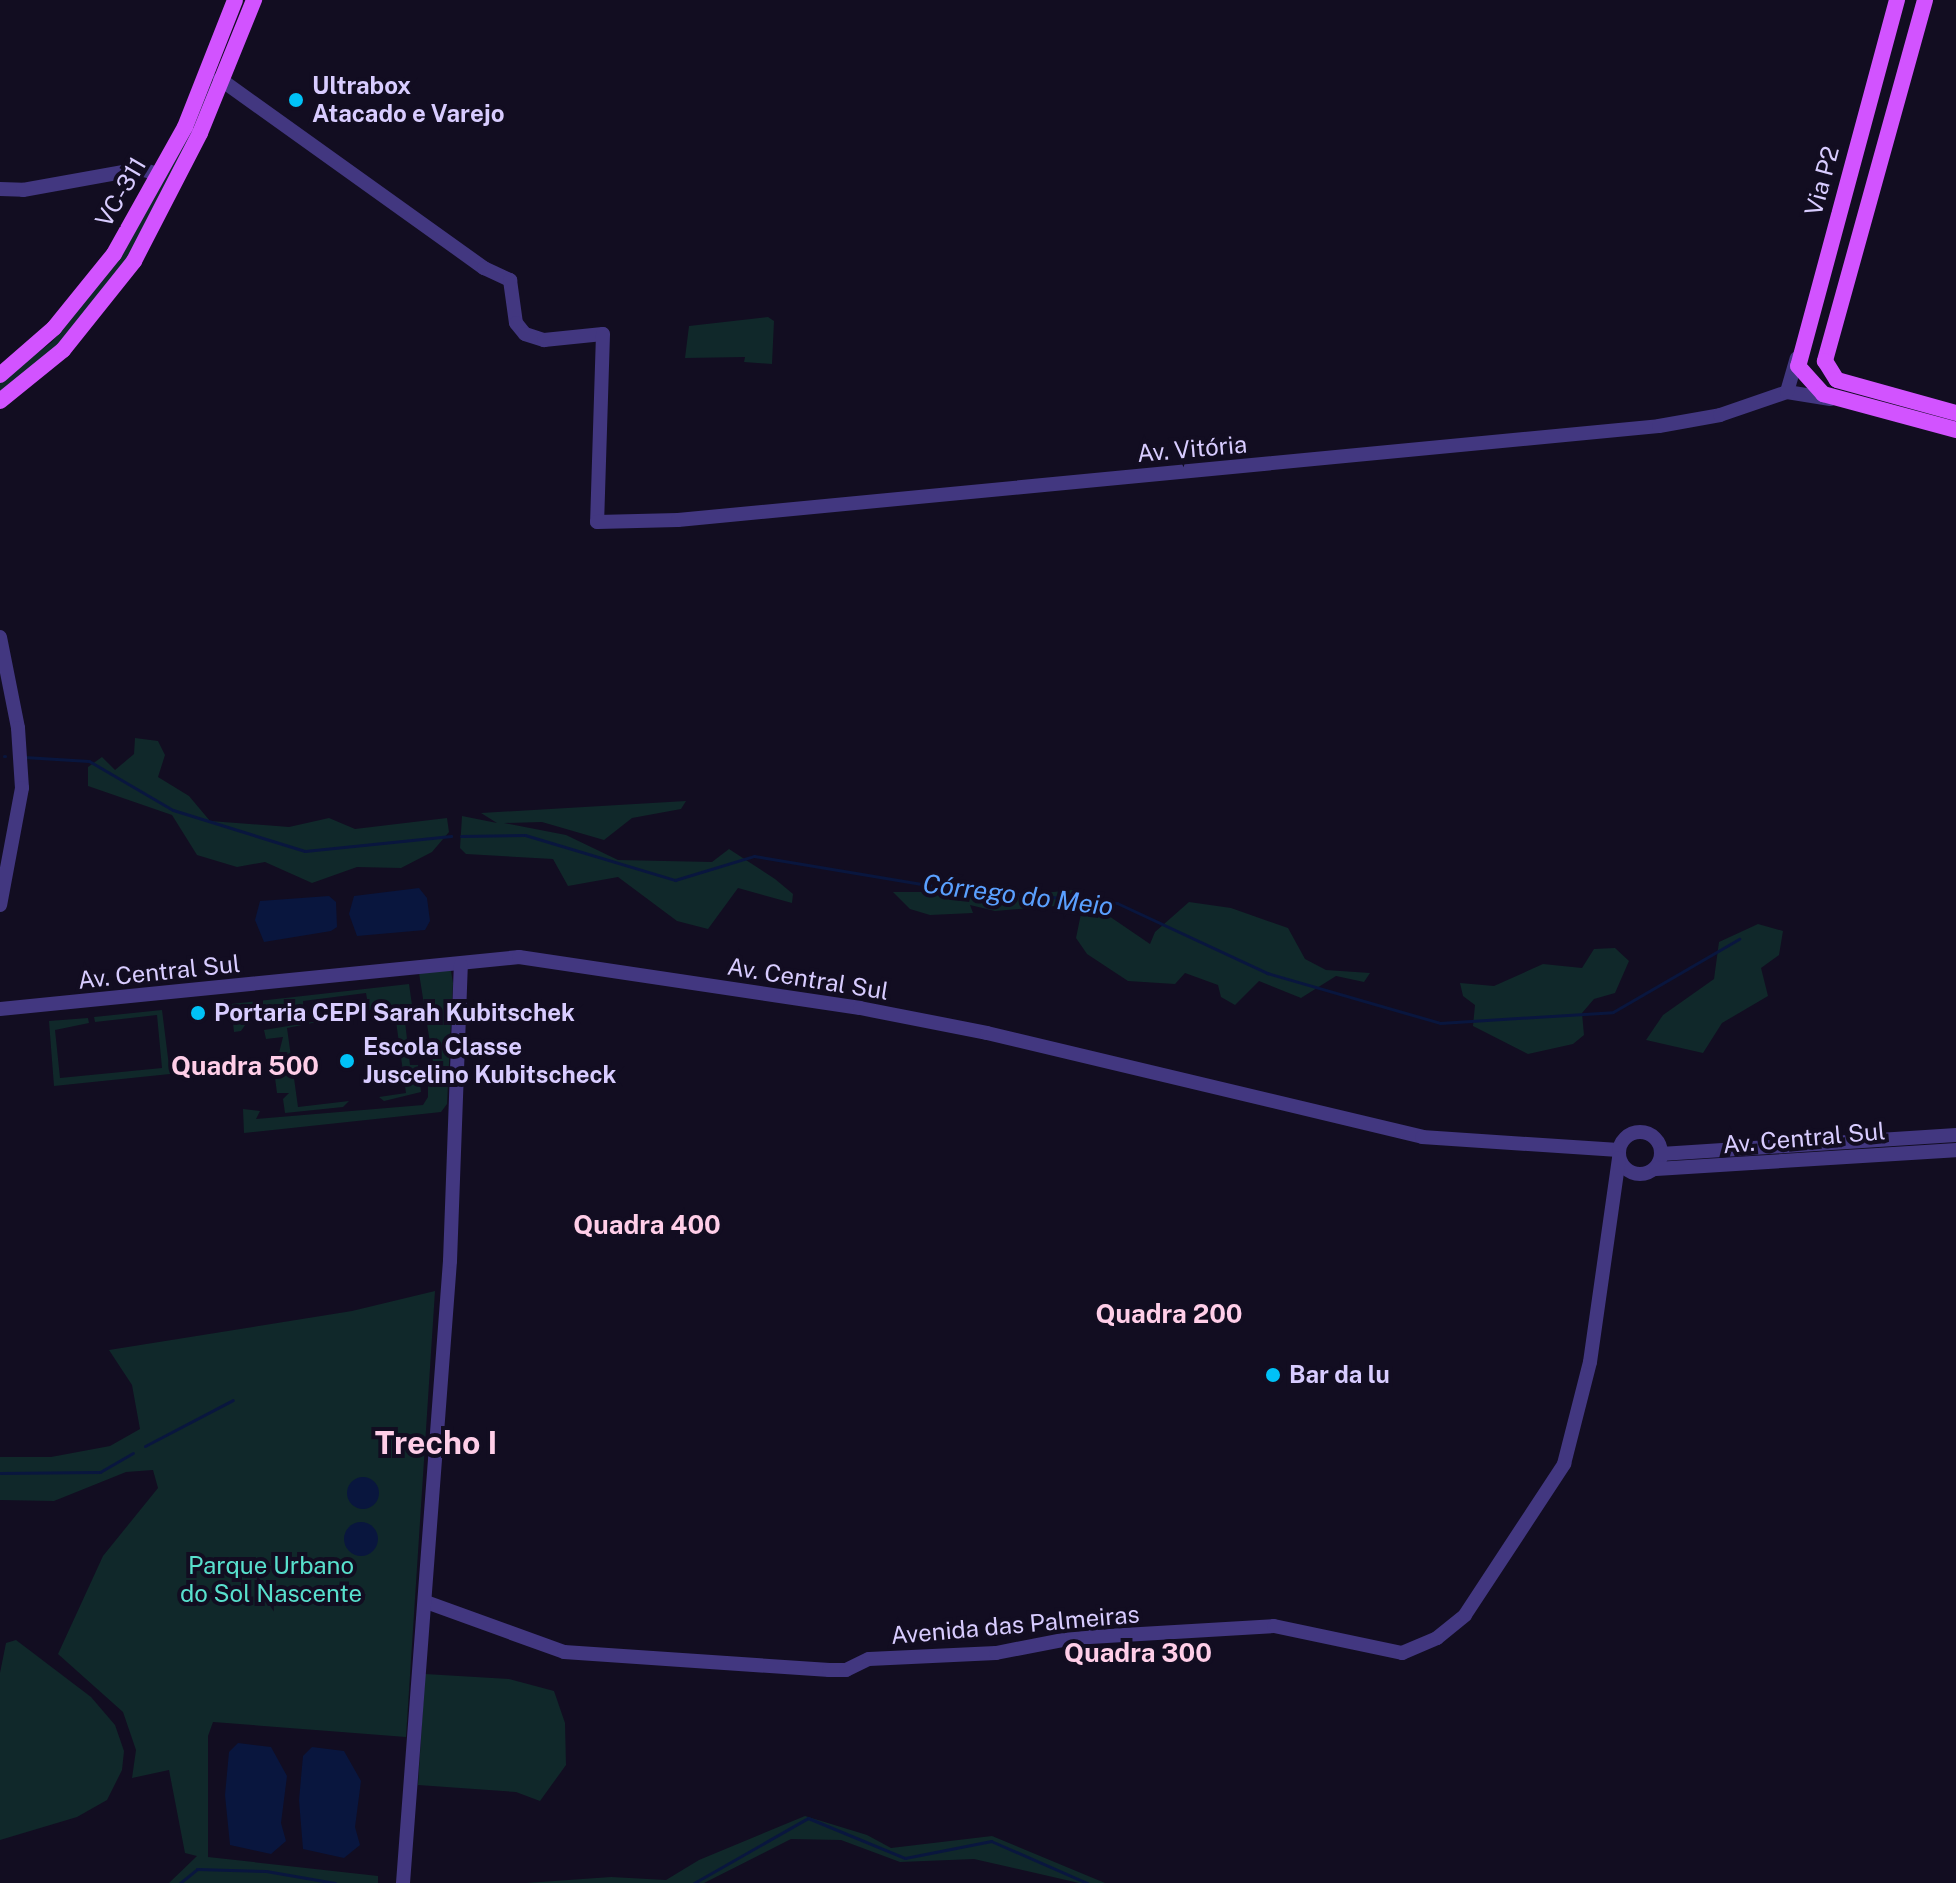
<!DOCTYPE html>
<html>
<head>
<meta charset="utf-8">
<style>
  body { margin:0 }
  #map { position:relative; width:1956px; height:1883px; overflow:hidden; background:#120d21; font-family:"Public Sans",sans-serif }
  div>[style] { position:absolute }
  .green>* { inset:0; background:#10282a }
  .water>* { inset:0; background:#09163e }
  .round { border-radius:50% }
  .stream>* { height:3px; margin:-1.5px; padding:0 1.5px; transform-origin:1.5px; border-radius:1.5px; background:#09163e }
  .minor>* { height:14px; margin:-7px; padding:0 7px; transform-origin:7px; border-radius:7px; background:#423780 }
  .minor>.ring { margin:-7px; padding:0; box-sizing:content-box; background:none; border:14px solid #423780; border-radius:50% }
  .major>* { height:16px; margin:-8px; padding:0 8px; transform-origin:8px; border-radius:8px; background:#d253ff }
  .dots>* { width:22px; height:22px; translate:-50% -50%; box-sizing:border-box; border:4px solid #120d21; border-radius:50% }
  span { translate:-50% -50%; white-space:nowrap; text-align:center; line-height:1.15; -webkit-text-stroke:8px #120d21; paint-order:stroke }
  .poi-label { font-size:24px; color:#d8ccff; font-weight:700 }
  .left { translate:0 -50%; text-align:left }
  .street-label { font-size:24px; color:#d8ccff }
  .park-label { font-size:24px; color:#58e0cd }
  .water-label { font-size:26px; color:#5aa0ff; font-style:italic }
  .neighbourhood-label { font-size:26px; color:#ffcee8; font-weight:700 }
  .district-label { font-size:32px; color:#ffcee8; font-weight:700 }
</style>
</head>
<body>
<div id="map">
  <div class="green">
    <i style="clip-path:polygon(219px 60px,198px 127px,130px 262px,71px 337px,0 395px,0 380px,52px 342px,121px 255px)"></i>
    <i style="clip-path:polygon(768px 317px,774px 321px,772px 364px,744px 362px,745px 357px,685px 358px,689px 326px)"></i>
    <i style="clip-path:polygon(135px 738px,158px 741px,165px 755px,158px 777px,189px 796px,210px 821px,289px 827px,329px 818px,355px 829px,447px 818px,449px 832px,432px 852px,401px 868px,357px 867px,312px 883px,265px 862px,237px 867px,197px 855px,172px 815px,88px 786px,88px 767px,102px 757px,115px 770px,134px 754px)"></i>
    <i style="clip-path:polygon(686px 801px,681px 809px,632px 818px,604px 840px,542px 822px,504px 823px,566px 835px,618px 860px,712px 862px,729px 849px,775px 879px,793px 894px,792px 903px,738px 888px,708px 929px,677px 921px,618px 877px,568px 886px,553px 859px,466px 854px,460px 848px,462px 816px,497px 823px,481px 813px)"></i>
    <i style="clip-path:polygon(965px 883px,1003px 897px,1073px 890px,1079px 904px,995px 911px,970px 905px,973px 913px,930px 915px,910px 909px,893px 892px,957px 892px)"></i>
    <i style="clip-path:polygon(1084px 899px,1150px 944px,1155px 932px,1189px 902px,1231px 908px,1288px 928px,1305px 959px,1326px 970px,1370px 973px,1364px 982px,1336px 976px,1301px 998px,1259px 981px,1235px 1005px,1221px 997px,1218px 985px,1185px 973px,1175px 984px,1128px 981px,1087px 954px,1076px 938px)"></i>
    <i style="clip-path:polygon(1758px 924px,1783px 931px,1779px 955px,1761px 968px,1768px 996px,1722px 1023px,1703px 1053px,1646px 1040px,1663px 1015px,1714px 979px,1719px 942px)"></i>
    <i style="clip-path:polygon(1615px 948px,1629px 961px,1615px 993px,1594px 999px,1582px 1013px,1584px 1035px,1573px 1044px,1528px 1054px,1473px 1026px,1475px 1005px,1463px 996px,1460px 983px,1494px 986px,1543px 964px,1582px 968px,1594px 949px)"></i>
    <i style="clip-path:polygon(445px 970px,451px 971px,453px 983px,447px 1104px,441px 1112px,244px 1133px,243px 1109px,260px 1111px,256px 1119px,423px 1105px,428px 1097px,428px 1064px,433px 1062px,419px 973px)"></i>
    <i style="clip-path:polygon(409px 984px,412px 1005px,369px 1010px,366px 993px,303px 1001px,304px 1018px,274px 1024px,265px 1015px,252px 1015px,241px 1031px,234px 1032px,231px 1004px)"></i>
    <i style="clip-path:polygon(162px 1010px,170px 1074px,54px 1086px,49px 1021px,88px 1018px,89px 1023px,55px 1030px,60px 1078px,162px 1068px,157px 1015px,95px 1022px,94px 1017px)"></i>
    <i style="clip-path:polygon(404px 1013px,410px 1065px,418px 1065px,421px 1092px,384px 1101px,379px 1097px,406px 1093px,395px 1014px)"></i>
    <i style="clip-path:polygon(337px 1018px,287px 1028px,298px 1107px,349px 1101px,343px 1107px,285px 1113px,283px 1099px,289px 1093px,277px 1093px,272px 1055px,278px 1057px,283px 1037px,266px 1039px,264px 1030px)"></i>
    <i style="clip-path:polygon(435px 1291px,406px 1737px,213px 1722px,208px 1736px,208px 1857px,378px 1876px,378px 1883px,169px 1883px,197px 1856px,185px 1853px,169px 1770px,132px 1778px,136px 1750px,123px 1712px,58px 1654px,103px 1556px,158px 1488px,153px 1470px,126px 1472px,54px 1501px,0 1500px,0 1457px,51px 1457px,110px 1446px,140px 1429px,132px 1385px,109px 1350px,352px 1311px)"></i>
    <i style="clip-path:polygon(16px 1640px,91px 1697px,115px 1725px,124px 1751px,122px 1770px,107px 1800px,77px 1817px,0 1840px,0 1673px,6px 1643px)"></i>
    <i style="clip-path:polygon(425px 1674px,509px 1679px,554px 1691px,565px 1723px,566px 1765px,540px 1801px,516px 1792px,418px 1785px)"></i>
    <i style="clip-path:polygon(805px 1816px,867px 1835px,891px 1848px,992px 1836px,1105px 1883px,1079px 1883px,974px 1859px,900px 1862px,841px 1840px,791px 1839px,704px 1883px,526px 1883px,611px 1877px,666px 1880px,699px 1860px)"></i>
  </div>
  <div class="water">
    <i style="clip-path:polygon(419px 888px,427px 898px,430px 921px,425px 930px,357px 936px,349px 914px,354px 896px)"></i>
    <i style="clip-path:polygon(329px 896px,336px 902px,337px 927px,331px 931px,264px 942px,255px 920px,260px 901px)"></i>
    <i class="round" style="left:347px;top:1477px;width:32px;height:32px"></i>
    <i class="round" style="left:344px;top:1522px;width:34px;height:34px"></i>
    <i style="clip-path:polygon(238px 1743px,271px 1747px,287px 1776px,281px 1823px,286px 1841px,271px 1854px,230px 1845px,225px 1795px,229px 1752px)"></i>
    <i style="clip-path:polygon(312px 1747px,344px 1751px,361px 1781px,355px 1827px,360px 1845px,344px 1858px,303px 1849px,299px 1800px,303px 1756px)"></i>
  </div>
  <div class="stream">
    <i style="left:4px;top:756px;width:1px"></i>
    <i style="left:24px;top:757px;width:65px;rotate:3.5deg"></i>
    <i style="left:89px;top:761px;width:97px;rotate:30.3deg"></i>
    <i style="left:173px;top:810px;width:138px;rotate:17.3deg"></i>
    <i style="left:305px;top:851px;width:147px;rotate:-5.9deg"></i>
    <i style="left:461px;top:836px;width:64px;rotate:-0.9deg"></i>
    <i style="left:525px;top:835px;width:157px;rotate:16.7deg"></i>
    <i style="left:675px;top:880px;width:83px;rotate:-16.9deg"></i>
    <i style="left:754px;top:856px;width:188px;rotate:9.5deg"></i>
    <i style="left:939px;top:887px;width:179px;rotate:5.1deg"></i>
    <i style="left:1117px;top:903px;width:166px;rotate:25deg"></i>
    <i style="left:1267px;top:973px;width:180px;rotate:16.1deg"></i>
    <i style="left:1440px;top:1023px;width:173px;rotate:-3.6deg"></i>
    <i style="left:1613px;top:1012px;width:146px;rotate:-30.1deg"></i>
    <i style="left:145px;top:1446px;width:99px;rotate:-27.6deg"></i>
    <i style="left:0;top:1473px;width:100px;rotate:-0.6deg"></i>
    <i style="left:100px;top:1472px;width:38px;rotate:-30deg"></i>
    <i style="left:180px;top:1883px;width:22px;rotate:-39deg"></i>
    <i style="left:197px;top:1869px;width:69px;rotate:1.7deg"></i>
    <i style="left:266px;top:1871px;width:70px;rotate:9.9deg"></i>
    <i style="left:694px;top:1883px;width:131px;rotate:-29.7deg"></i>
    <i style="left:808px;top:1818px;width:105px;rotate:22.4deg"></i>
    <i style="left:905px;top:1858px;width:88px;rotate:-11.2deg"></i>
    <i style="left:991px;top:1841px;width:105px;rotate:23.6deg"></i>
  </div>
  <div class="minor">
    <i style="left:220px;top:79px;width:325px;rotate:35.6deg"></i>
    <i style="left:484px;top:268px;width:29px;rotate:25deg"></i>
    <i style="left:510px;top:280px;width:43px;rotate:82.1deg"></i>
    <i style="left:516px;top:323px;width:14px;rotate:51deg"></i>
    <i style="left:525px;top:334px;width:20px;rotate:18deg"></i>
    <i style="left:544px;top:340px;width:59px;rotate:-5.8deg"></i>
    <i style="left:603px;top:334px;width:188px;rotate:91.8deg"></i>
    <i style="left:597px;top:522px;width:81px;rotate:-1.4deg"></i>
    <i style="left:678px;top:520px;width:985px;rotate:-5.47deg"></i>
    <i style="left:1659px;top:426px;width:62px;rotate:-10.2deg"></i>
    <i style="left:1720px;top:415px;width:71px;rotate:-18.9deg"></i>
    <i style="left:1787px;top:392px;width:44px;rotate:9.2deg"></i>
    <i style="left:0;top:189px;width:23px;rotate:2deg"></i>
    <i style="left:23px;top:190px;width:119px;rotate:-10.2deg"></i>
    <i style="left:140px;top:169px;width:20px;rotate:15deg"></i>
    <i style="left:1787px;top:392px;width:35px;rotate:-74deg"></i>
    <i style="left:0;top:637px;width:93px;rotate:78.8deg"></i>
    <i style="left:18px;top:728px;width:60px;rotate:86.2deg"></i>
    <i style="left:22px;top:788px;width:119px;rotate:100.6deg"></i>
    <i style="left:0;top:1009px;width:522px;rotate:-5.72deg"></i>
    <i style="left:519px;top:957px;width:345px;rotate:8.5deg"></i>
    <i style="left:860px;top:1008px;width:129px;rotate:11.1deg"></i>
    <i style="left:987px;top:1033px;width:447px;rotate:13.4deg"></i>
    <i style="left:1422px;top:1137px;width:197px;rotate:3.8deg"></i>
    <i class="ring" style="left:1619px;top:1132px;width:28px;height:28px"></i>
    <i style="left:1661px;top:1154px;width:296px;rotate:-3.7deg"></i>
    <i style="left:1656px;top:1169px;width:301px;rotate:-3.6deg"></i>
    <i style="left:426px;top:1602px;width:147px;rotate:19.9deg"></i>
    <i style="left:564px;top:1652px;width:266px;rotate:3.9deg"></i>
    <i style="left:829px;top:1670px;width:17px"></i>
    <i style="left:846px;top:1670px;width:25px;rotate:-26deg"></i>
    <i style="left:869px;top:1659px;width:127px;rotate:-2.7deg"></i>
    <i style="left:996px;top:1653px;width:78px;rotate:-11deg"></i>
    <i style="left:1073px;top:1638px;width:201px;rotate:-3.4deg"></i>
    <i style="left:1274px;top:1626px;width:131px;rotate:11.9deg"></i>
    <i style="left:1402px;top:1653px;width:38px;rotate:-23deg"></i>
    <i style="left:1437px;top:1638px;width:36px;rotate:-39deg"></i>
    <i style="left:1465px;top:1615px;width:181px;rotate:-56.7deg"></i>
    <i style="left:1564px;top:1464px;width:105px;rotate:-75.7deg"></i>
    <i style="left:1590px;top:1362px;width:206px;rotate:-81.9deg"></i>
    <i style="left:403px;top:1883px;width:624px;rotate:-85.68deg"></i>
    <i style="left:450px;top:1261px;width:296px;rotate:-87.9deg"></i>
  </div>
  <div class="major">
    <i style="left:1897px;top:0;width:379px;rotate:105.1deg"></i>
    <i style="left:1798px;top:366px;width:38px;rotate:48deg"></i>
    <i style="left:1823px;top:394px;width:138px;rotate:15.1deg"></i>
    <i style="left:1925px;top:0;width:375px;rotate:105.5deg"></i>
    <i style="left:1825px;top:361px;width:22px;rotate:58deg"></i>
    <i style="left:1837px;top:380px;width:123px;rotate:15.5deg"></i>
    <i style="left:0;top:375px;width:72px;rotate:-41deg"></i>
    <i style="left:54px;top:328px;width:95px;rotate:-51deg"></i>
    <i style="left:114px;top:254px;width:145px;rotate:-60.8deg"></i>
    <i style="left:185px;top:127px;width:136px;rotate:-68.5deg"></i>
    <i style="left:0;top:401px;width:81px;rotate:-39deg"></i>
    <i style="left:63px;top:350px;width:114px;rotate:-51.4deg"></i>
    <i style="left:134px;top:261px;width:144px;rotate:-62.7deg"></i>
    <i style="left:200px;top:133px;width:144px;rotate:-67.9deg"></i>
  </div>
  <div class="dots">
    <i style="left:296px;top:100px;background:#00c2f7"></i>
    <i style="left:198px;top:1013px;background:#00c2f7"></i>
    <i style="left:347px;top:1061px;background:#00c2f7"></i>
    <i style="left:1273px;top:1375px;background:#00c2f7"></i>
  </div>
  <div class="poi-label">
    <span class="left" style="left:312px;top:100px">Ultrabox<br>Atacado e Varejo</span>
    <span class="left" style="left:214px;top:1013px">Portaria CEPI Sarah Kubitschek</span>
    <span class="left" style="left:363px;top:1061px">Escola Classe<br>Juscelino Kubitscheck</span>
    <span class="left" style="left:1289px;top:1375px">Bar da lu</span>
  </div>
  <div class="street-label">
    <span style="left:1822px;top:181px;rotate:-75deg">Via P2</span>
    <span style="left:121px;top:192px;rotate:-60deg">VC-311</span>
    <span style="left:1192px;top:449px;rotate:-5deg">Av. Vitória</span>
    <span style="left:159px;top:972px;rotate:-6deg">Av. Central Sul</span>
    <span style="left:808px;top:979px;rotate:9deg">Av. Central Sul</span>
    <span style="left:1804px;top:1138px;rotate:-5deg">Av. Central Sul</span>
    <span style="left:1015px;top:1625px;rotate:-5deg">Avenida das Palmeiras</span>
  </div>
  <div class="park-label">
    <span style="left:271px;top:1580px">Parque Urbano<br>do Sol Nascente</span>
  </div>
  <div class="water-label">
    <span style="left:1018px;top:895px;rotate:7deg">Córrego do Meio</span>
  </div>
  <div class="neighbourhood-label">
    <span style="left:245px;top:1066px">Quadra 500</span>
    <span style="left:647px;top:1225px">Quadra 400</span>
    <span style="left:1169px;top:1314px">Quadra 200</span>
    <span style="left:1138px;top:1653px">Quadra 300</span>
  </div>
  <div class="district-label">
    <span style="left:436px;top:1443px">Trecho I</span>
  </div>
</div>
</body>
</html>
